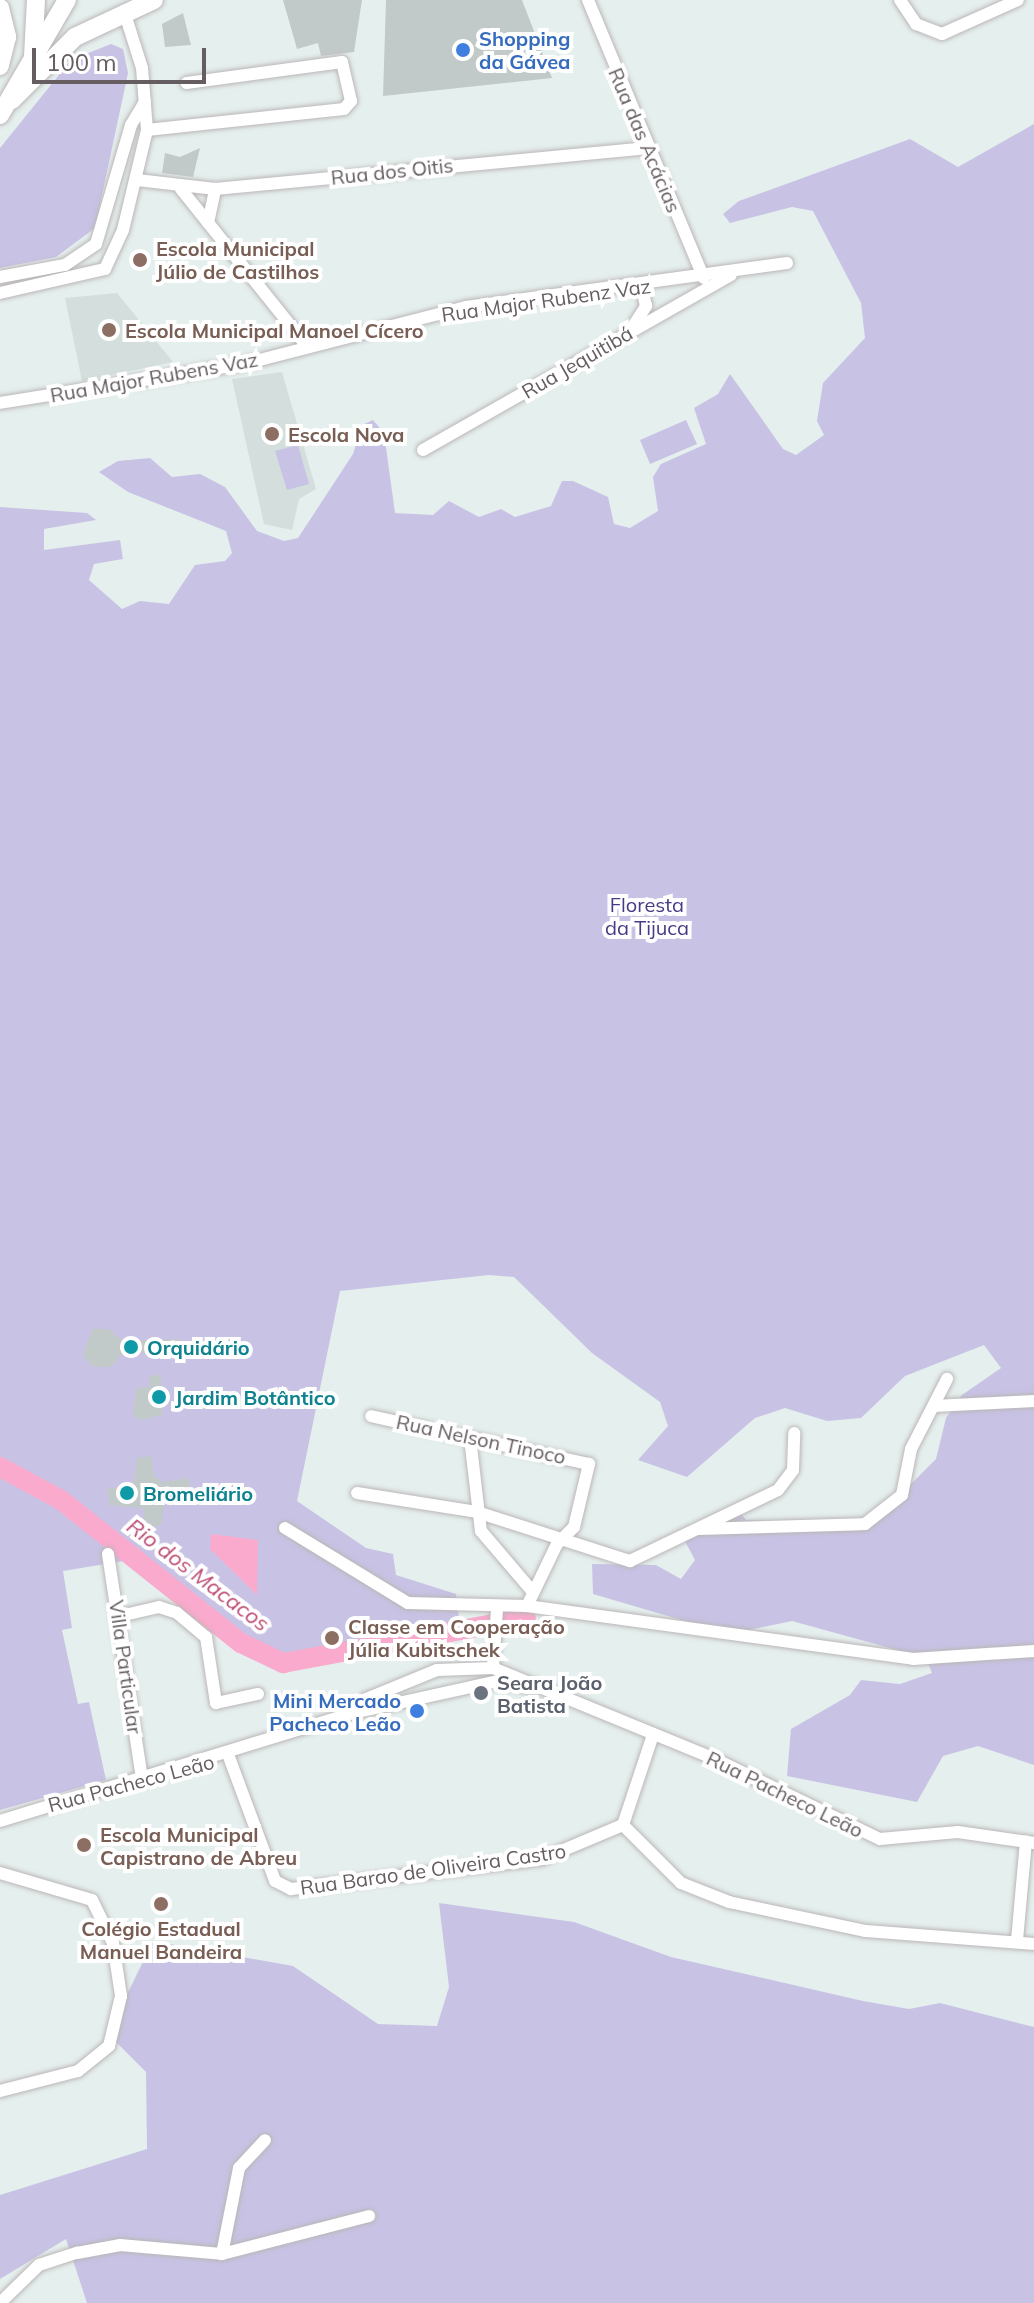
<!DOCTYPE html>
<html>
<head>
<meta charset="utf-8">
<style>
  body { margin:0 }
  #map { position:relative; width:1034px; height:2303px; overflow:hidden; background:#e5efee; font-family:Mulish,sans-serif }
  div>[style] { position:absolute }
  .education>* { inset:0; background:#d4dedd }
  .green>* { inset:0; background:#c8c3e5 }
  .water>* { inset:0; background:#faaacd }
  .river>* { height:20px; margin:-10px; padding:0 10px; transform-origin:10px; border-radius:10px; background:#faaacd }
  .building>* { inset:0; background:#c2cac9 }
  .roads { filter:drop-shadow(0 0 2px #bbb6b7) drop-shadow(0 0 2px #bbb6b7) }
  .street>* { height:12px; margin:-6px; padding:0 6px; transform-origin:6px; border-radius:6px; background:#fff }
  .secondary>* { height:18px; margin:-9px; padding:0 9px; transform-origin:9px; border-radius:9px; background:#fff }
  .dots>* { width:22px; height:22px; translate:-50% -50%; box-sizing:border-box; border:4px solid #fff; border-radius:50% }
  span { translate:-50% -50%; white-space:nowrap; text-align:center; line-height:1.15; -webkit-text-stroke:8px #fff; paint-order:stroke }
  .shop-label { font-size:20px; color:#366cbe; font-weight:700 }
  .left { translate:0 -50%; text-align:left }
  .right { translate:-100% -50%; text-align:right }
  .street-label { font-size:20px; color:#655d60 }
  .education-label { font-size:20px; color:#785e54; font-weight:700 }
  .park-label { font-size:20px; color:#483b86 }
  .culture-label { font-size:20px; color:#0d838f; font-weight:700 }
  .worship-label { font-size:20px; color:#5b616d; font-weight:700 }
  .water-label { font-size:22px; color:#bd4d75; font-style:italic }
  .scale { position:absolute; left:32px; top:48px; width:174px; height:36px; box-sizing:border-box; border:4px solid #655d60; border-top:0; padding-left:10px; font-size:24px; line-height:28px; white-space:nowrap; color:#655d60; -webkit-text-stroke:6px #fff; paint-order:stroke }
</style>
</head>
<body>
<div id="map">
  <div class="education">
    <i style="clip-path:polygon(117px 293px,173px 362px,82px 381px,65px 298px)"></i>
    <i style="clip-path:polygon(282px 372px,316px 489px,299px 499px,292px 530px,264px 524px,232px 379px)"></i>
  </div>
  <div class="green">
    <i style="clip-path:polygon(111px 44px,123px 49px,128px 73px,95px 228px,56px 257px,0 268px,0 148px,71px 60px)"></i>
    <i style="clip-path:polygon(1034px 124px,1034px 1765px,978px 1746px,943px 1756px,917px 1802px,787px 1776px,791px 1729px,850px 1695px,861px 1680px,900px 1684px,932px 1673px,926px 1658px,792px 1621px,729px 1634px,593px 1594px,592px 1564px,656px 1565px,681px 1579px,695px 1560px,681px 1534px,735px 1506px,746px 1520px,858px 1525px,889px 1506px,936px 1459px,946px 1418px,962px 1395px,1001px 1368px,984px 1345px,905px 1376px,861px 1418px,827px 1421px,785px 1408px,755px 1418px,687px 1477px,638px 1460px,668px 1426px,660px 1402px,592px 1353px,514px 1277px,489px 1275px,340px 1291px,297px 1501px,366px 1548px,393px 1554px,396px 1575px,456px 1594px,460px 1628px,281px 1660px,142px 1558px,63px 1571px,72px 1628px,62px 1630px,78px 1704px,89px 1702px,106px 1780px,0 1810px,0 507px,87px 513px,96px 520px,44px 529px,44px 550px,120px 540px,123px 559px,94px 564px,89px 580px,122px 609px,140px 601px,169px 604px,195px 565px,225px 561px,232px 553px,226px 531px,128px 492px,99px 472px,118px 461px,150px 458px,172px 477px,200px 474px,225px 487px,257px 531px,284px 541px,298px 538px,353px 454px,362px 425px,373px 420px,384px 433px,395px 513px,433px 515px,449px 501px,479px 517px,501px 509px,515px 517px,551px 506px,562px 481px,573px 481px,608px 497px,614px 524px,630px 528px,658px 511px,653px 477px,661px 464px,706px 444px,694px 408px,718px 394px,730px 374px,783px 449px,796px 455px,824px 435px,817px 421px,823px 383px,865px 338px,861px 303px,813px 211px,792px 207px,730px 223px,723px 214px,739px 201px,910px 139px,958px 167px)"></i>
    <i style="clip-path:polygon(686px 420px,697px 444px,650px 464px,640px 440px)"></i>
    <i style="clip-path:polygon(298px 445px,309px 484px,287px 490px,275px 451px)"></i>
    <i style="clip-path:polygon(439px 1903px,574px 1922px,671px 1957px,863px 2001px,909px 2009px,940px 2003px,1034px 2027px,1034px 2303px,87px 2303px,66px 2239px,0 2279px,0 2195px,147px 2149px,146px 2072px,114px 2040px,120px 2009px,153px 1941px,293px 1966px,378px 2024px,437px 2026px,449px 1987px)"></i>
  </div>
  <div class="water">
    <i style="clip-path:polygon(211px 1534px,258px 1540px,257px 1595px,210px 1549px)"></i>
  </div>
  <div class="river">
    <i style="left:0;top:1467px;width:69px;rotate:28.4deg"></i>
    <i style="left:61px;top:1500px;width:230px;rotate:38.5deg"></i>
    <i style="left:241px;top:1643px;width:47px;rotate:25.5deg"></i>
    <i style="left:283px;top:1663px;width:247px;rotate:-10.5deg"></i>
  </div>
  <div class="building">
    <i style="clip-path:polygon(283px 0,362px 0,354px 52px,321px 56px,318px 43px,297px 49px)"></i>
    <i style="clip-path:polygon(386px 0,522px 0,552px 78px,383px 96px)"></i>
    <i style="clip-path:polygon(183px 13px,191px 45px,165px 47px,162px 24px)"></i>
    <i style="clip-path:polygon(200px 148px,193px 177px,162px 173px,165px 153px,180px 157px)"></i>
    <i style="clip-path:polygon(92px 1329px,109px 1329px,123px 1341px,179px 1339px,179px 1351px,123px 1353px,111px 1367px,94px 1367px,83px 1356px)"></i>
    <i style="clip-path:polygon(161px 1375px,162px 1415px,141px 1420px,133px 1415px,136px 1388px,150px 1387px,149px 1376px)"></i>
    <i style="clip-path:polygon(151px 1456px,154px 1476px,163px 1482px,189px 1478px,190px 1491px,166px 1494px,161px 1526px,145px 1527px,143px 1508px,109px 1505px,107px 1489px,133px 1486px,137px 1458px)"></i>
  </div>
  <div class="roads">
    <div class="street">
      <i style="left:588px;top:0;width:301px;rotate:67.4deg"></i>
      <i style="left:900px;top:0;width:29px;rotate:56deg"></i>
      <i style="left:916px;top:24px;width:28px;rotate:21deg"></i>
      <i style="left:942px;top:34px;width:83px;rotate:-24.1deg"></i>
      <i style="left:147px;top:130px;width:198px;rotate:-6.1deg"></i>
      <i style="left:344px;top:109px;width:11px;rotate:-49deg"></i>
      <i style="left:351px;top:101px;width:40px;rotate:-103deg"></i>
      <i style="left:342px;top:62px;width:157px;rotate:172.3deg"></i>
      <i style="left:137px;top:180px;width:79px;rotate:6.6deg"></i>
      <i style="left:215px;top:189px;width:434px;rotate:-5.4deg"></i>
      <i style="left:181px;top:189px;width:201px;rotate:51.3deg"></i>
      <i style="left:208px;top:223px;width:35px;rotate:-78deg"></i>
      <i style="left:0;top:277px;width:66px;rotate:-10.5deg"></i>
      <i style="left:65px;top:265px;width:37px;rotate:-34deg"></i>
      <i style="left:96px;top:244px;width:124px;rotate:-73.6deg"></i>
      <i style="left:131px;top:125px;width:27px;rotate:-59deg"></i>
      <i style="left:0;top:293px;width:108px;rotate:-12.9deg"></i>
      <i style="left:105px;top:269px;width:43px;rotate:-65.2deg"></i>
      <i style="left:123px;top:230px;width:103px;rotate:-76.5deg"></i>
      <i style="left:147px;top:130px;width:62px;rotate:-94.6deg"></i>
      <i style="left:142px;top:68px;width:60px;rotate:-107.5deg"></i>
      <i style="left:630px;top:331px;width:30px;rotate:-57deg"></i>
      <i style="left:646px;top:306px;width:18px;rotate:-103deg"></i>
      <i style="left:0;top:403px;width:247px;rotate:-9.1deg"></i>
      <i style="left:244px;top:364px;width:229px;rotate:-14.4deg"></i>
      <i style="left:466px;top:307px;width:324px;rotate:-7.8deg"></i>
      <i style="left:423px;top:450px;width:354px;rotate:-29.6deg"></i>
      <i style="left:934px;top:1406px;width:100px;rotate:-2.9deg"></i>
      <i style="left:470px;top:1438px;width:94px;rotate:83.3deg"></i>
      <i style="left:481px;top:1531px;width:80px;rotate:49.6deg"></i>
      <i style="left:357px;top:1493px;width:121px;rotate:9deg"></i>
      <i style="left:477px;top:1512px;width:161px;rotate:17.8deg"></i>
      <i style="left:630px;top:1561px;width:164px;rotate:-25.6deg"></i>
      <i style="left:778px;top:1490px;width:25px;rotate:-53deg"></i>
      <i style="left:793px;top:1470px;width:37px;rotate:-88deg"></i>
      <i style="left:285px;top:1528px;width:144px;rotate:31.4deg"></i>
      <i style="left:408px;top:1603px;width:119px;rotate:1.4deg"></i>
      <i style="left:527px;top:1606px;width:69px;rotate:-64.2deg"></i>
      <i style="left:557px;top:1544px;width:24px;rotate:-45deg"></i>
      <i style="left:574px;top:1527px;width:65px;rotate:-76.6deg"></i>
      <i style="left:589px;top:1464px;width:223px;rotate:-167.6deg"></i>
      <i style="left:698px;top:1529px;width:167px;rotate:-1.7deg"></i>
      <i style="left:865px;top:1524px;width:47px;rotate:-38.1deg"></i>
      <i style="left:902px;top:1495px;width:47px;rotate:-78.9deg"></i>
      <i style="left:911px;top:1449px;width:79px;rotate:-62.8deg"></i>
      <i style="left:108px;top:1554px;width:229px;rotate:81.4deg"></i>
      <i style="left:527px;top:1606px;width:390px;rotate:7.8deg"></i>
      <i style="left:913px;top:1659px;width:121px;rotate:-3.8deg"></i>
      <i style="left:120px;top:1616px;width:40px;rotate:-13deg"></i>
      <i style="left:159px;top:1607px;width:19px;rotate:18deg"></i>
      <i style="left:177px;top:1613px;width:38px;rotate:40deg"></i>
      <i style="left:206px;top:1637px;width:67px;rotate:81.4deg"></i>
      <i style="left:216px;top:1703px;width:43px;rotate:-12.1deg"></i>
      <i style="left:493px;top:1668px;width:58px;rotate:-86.1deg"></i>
      <i style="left:353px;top:1713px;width:19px;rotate:-47deg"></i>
      <i style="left:366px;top:1699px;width:77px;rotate:-22.2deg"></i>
      <i style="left:437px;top:1670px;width:56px;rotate:-2deg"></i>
      <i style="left:493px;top:1668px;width:232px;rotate:22.3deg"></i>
      <i style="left:708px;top:1756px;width:191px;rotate:25.8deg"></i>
      <i style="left:880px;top:1839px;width:78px;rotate:-5.1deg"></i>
      <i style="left:958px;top:1832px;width:77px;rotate:8.2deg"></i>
      <i style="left:229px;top:1757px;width:132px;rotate:69.6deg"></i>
      <i style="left:275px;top:1881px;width:18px;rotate:27deg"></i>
      <i style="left:291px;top:1889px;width:253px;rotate:-6.8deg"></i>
      <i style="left:542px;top:1859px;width:88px;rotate:-22.8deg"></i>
      <i style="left:0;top:1821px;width:369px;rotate:-17deg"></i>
      <i style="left:353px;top:1713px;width:148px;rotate:-12.4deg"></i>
      <i style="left:498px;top:1681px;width:33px;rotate:11deg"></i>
      <i style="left:623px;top:1825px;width:82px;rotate:45deg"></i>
      <i style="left:681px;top:1883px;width:52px;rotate:21.6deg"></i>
      <i style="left:729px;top:1902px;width:140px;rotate:12deg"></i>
      <i style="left:866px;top:1931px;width:169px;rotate:4.4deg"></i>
      <i style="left:623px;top:1825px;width:95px;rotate:-71.6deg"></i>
      <i style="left:0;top:1873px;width:96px;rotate:16.4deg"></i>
      <i style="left:92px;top:1900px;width:48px;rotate:64deg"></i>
      <i style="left:113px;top:1943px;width:54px;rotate:81.4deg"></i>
      <i style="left:121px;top:1996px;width:51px;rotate:103.5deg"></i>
      <i style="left:109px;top:2046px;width:40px;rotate:141deg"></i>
      <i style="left:78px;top:2071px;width:81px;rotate:165.6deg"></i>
      <i style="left:1017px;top:1940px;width:99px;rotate:-84.8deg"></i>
      <i style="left:222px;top:2254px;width:88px;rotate:-78.8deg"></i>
      <i style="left:239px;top:2168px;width:38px;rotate:-47deg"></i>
      <i style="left:0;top:2303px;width:54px;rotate:-44.3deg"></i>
      <i style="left:39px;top:2265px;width:40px;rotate:-18deg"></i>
      <i style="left:77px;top:2253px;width:44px;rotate:-10.5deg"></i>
      <i style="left:120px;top:2245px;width:102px;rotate:5deg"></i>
      <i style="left:222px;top:2254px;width:152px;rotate:-14.5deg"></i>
    </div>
    <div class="secondary">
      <i style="left:0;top:8px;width:30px;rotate:76deg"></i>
      <i style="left:7px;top:37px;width:30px;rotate:104deg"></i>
      <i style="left:33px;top:57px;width:57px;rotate:-87deg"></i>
      <i style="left:12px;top:100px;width:89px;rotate:-45deg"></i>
      <i style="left:75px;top:37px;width:87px;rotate:-25.1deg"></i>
      <i style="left:0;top:115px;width:133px;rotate:-59.8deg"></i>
    </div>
  </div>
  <div class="dots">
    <i style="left:463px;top:50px;background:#3f7fe0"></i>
    <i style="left:140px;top:260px;background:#8d6e63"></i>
    <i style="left:109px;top:330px;background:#8d6e63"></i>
    <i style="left:272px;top:434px;background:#8d6e63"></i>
    <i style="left:131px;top:1347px;background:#0f9aa8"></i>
    <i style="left:159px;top:1397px;background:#0f9aa8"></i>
    <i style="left:127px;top:1493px;background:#0f9aa8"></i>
    <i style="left:332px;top:1638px;background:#8d6e63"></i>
    <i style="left:481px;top:1693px;background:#6b7280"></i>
    <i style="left:417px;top:1711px;background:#3f7fe0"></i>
    <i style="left:84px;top:1845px;background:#8d6e63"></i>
    <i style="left:161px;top:1904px;background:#8d6e63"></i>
  </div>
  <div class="shop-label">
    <span class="left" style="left:479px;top:50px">Shopping<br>da Gávea</span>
    <span class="right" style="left:401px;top:1712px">Mini Mercado<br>Pacheco Leão</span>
  </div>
  <div class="street-label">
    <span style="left:645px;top:140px;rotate:67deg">Rua das Acácias</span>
    <span style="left:392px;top:171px;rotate:-6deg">Rua dos Oitis</span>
    <span style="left:546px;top:300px;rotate:-8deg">Rua Major Rubenz Vaz</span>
    <span style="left:577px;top:362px;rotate:-30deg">Rua Jequitibá</span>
    <span style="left:154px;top:377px;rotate:-10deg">Rua Major Rubens Vaz</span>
    <span style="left:481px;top:1439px;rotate:12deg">Rua Nelson Tinoco</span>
    <span style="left:126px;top:1667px;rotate:82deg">Villa Particular</span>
    <span style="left:131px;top:1783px;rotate:-15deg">Rua Pacheco Leão</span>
    <span style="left:785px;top:1794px;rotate:26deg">Rua Pacheco Leão</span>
    <span style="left:433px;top:1869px;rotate:-8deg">Rua Barao de Oliveira Castro</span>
  </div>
  <div class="education-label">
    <span class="left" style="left:156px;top:260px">Escola Municipal<br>Júlio de Castilhos</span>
    <span class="left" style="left:125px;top:330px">Escola Municipal Manoel Cícero</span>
    <span class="left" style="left:288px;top:434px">Escola Nova</span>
    <span class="left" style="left:348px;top:1638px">Classe em Cooperação<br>Júlia Kubitschek</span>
    <span class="left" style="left:100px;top:1846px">Escola Municipal<br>Capistrano de Abreu</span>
    <span style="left:161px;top:1940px">Colégio Estadual<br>Manuel Bandeira</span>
  </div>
  <div class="park-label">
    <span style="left:647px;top:916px">Floresta<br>da Tijuca</span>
  </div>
  <div class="culture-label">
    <span class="left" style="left:147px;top:1347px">Orquidário</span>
    <span class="left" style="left:175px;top:1397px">Jardim Botântico</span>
    <span class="left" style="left:143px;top:1493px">Bromeliário</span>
  </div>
  <div class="worship-label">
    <span class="left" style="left:497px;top:1694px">Seara João<br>Batista</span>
  </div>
  <div class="water-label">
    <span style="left:198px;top:1575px;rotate:37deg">Rio dos Macacos</span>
  </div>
  <div class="scale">100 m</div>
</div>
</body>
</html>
